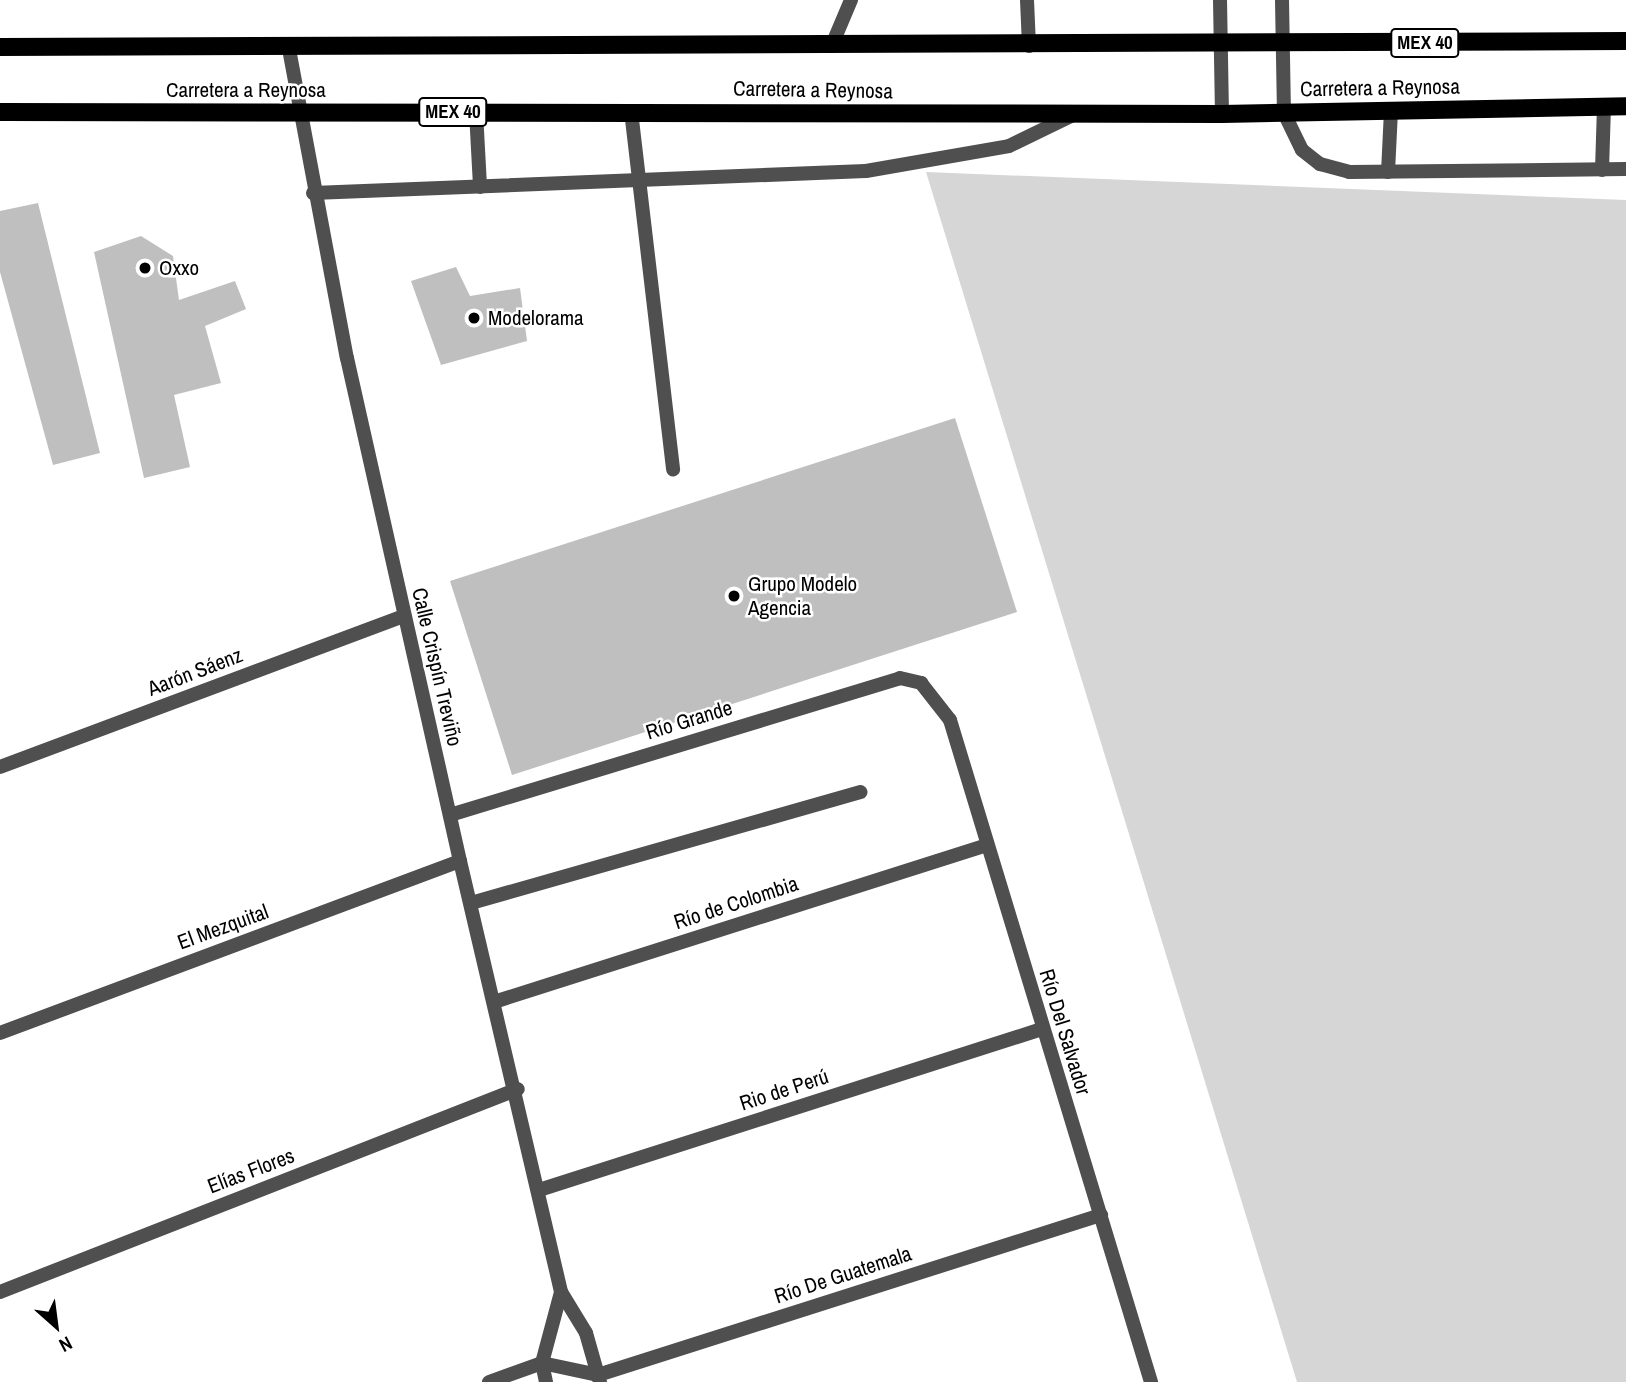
<!DOCTYPE html>
<html>
<head>
<meta charset="utf-8">
<style>
  body { margin:0 }
  #map { position:relative; width:1626px; height:1382px; overflow:hidden; background:#fff; font-family:"Archivo Narrow",sans-serif }
  div>[style] { position:absolute }
  .green>* { inset:0; background:#d6d6d6 }
  .building>* { inset:0; background:#bfbfbf }
  .service>* { height:14px; margin:-7px; padding:0 7px; transform-origin:7px; border-radius:7px; background:#4f4f4f }
  .minor>* { height:14px; margin:-7px; padding:0 7px; transform-origin:7px; border-radius:7px; background:#4f4f4f }
  .tertiary>* { height:14px; margin:-7px; padding:0 7px; transform-origin:7px; border-radius:7px; background:#4f4f4f }
  .primary>* { height:18px; margin:-9px; padding:0 9px; transform-origin:9px; border-radius:9px; background:#000 }
  .dots>* { width:19px; height:19px; translate:-50% -50%; box-sizing:border-box; border:4px solid #fff; border-radius:50% }
  span { translate:-50% -50%; white-space:nowrap; text-align:center; line-height:1.15; -webkit-text-stroke:5px #fff; paint-order:stroke }
  .shield-label span { padding:2px 5px; background:#fff; border:2px solid; border-radius:5px; -webkit-text-stroke-width:0 }
  .shield-label { font-size:19px; color:#000; font-weight:700 }
  .street-label { font-size:21px; color:#000 }
  .poi-label { font-size:21px; color:#000 }
  .left { translate:0 -50%; text-align:left }
  .north { position:absolute; left:21px; top:1291px; width:70px; height:70px; -webkit-text-stroke:5px #fff; paint-order:stroke; rotate:152deg; font-size:19px; font-weight:700; line-height:28px; text-align:center; color:#000 }
  .north::after { content:''; display:block; margin:auto; width:24px; height:32px; background:#000; clip-path:polygon(50% 0,100% 100%,50% 72%,0 100%) }
</style>
</head>
<body>
<div id="map">
  <div class="green">
    <i style="clip-path:polygon(926px 172px,1626px 200px,1626px 1382px,1297px 1382px)"></i>
  </div>
  <div class="building">
    <i style="clip-path:polygon(38px 203px,100px 453px,53px 465px,0 272px,0 211px)"></i>
    <i style="clip-path:polygon(141px 236px,173px 256px,179px 300px,235px 281px,246px 309px,205px 326px,221px 383px,174px 395px,190px 467px,144px 478px,94px 252px)"></i>
    <i style="clip-path:polygon(456px 267px,470px 296px,520px 288px,527px 341px,441px 365px,411px 281px)"></i>
    <i style="clip-path:polygon(955px 418px,1017px 612px,512px 775px,450px 581px)"></i>
  </div>
  <div class="service">
    <i style="left:1027px;top:0;width:46px;rotate:87.5deg"></i>
    <i style="left:832px;top:45px;width:49px;rotate:-67.1deg"></i>
    <i style="left:631px;top:111px;width:361px;rotate:83.3deg"></i>
    <i style="left:476px;top:112px;width:75px;rotate:86.9deg"></i>
    <i style="left:1284px;top:113px;width:41px;rotate:64.1deg"></i>
    <i style="left:1302px;top:150px;width:23px;rotate:38deg"></i>
    <i style="left:1320px;top:164px;width:30px;rotate:15deg"></i>
    <i style="left:1349px;top:172px;width:277px;rotate:-0.6deg"></i>
    <i style="left:1602px;top:170px;width:64px;rotate:-88.2deg"></i>
    <i style="left:1388px;top:172px;width:62px;rotate:-87.2deg"></i>
    <i style="left:313px;top:193px;width:553px;rotate:-2.28deg"></i>
    <i style="left:866px;top:171px;width:145px;rotate:-9.9deg"></i>
    <i style="left:1009px;top:146px;width:73px;rotate:-25.9deg"></i>
    <i style="left:471px;top:903px;width:405px;rotate:-15.9deg"></i>
  </div>
  <div class="minor">
    <i style="left:289px;top:49px;width:314px;rotate:79.4deg"></i>
    <i style="left:347px;top:358px;width:516px;rotate:77.34deg"></i>
    <i style="left:460px;top:861px;width:443px;rotate:76.8deg"></i>
    <i style="left:561px;top:1292px;width:48px;rotate:58.6deg"></i>
    <i style="left:586px;top:1333px;width:51px;rotate:74.1deg"></i>
    <i style="left:0;top:767px;width:431px;rotate:-20.5deg"></i>
    <i style="left:450px;top:815px;width:470px;rotate:-16.9deg"></i>
    <i style="left:900px;top:678px;width:22px;rotate:13deg"></i>
    <i style="left:921px;top:683px;width:47px;rotate:51.9deg"></i>
    <i style="left:950px;top:720px;width:692px;rotate:73.11deg"></i>
    <i style="left:497px;top:1001px;width:514px;rotate:-17.66deg"></i>
    <i style="left:0;top:1033px;width:491px;rotate:-20.5deg"></i>
    <i style="left:539px;top:1190px;width:528px;rotate:-17.75deg"></i>
    <i style="left:0;top:1292px;width:556px;rotate:-21.4deg"></i>
    <i style="left:489px;top:1382px;width:56px;rotate:-19.7deg"></i>
    <i style="left:542px;top:1363px;width:57px;rotate:12.1deg"></i>
    <i style="left:598px;top:1375px;width:528px;rotate:-17.65deg"></i>
    <i style="left:546px;top:1382px;width:19px;rotate:-102deg"></i>
    <i style="left:542px;top:1363px;width:73px;rotate:-75deg"></i>
  </div>
  <div class="tertiary">
    <i style="left:1220px;top:0;width:114px;rotate:89deg"></i>
    <i style="left:1282px;top:0;width:113px;rotate:89deg"></i>
  </div>
  <div class="primary">
    <i style="left:0;top:47px;width:1626px;rotate:-0.21deg"></i>
    <i style="left:0;top:112px;width:1222px;rotate:0.09deg"></i>
    <i style="left:1222px;top:114px;width:404px;rotate:-1.1deg"></i>
  </div>
  <div class="dots">
    <i style="left:145px;top:268px;background:#000"></i>
    <i style="left:474px;top:318px;background:#000"></i>
    <i style="left:734px;top:596px;background:#000"></i>
  </div>
  <div class="shield-label">
    <span style="left:1425px;top:43px">MEX 40</span>
    <span style="left:453px;top:112px">MEX 40</span>
  </div>
  <div class="street-label">
    <span style="left:1380px;top:88px;rotate:-1deg">Carretera a Reynosa</span>
    <span style="left:246px;top:90px">Carretera a Reynosa</span>
    <span style="left:813px;top:90px;rotate:1deg">Carretera a Reynosa</span>
    <span style="left:437px;top:667px;rotate:77deg">Calle Crispín Treviño</span>
    <span style="left:195px;top:672px;rotate:-21deg">Aarón Sáenz</span>
    <span style="left:689px;top:720px;rotate:-17deg">Río Grande</span>
    <span style="left:736px;top:903px;rotate:-18deg">Río de Colombia</span>
    <span style="left:223px;top:927px;rotate:-20deg">El Mezquital</span>
    <span style="left:1065px;top:1032px;rotate:73deg">Río Del Salvador</span>
    <span style="left:784px;top:1090px;rotate:-18deg">Rio de Perú</span>
    <span style="left:251px;top:1171px;rotate:-21deg">Elías Flores</span>
    <span style="left:843px;top:1275px;rotate:-18deg">Río De Guatemala</span>
  </div>
  <div class="poi-label">
    <span class="left" style="left:159px;top:268px">Oxxo</span>
    <span class="left" style="left:488px;top:318px">Modelorama</span>
    <span class="left" style="left:748px;top:596px">Grupo Modelo<br>Agencia</span>
  </div>
  <div class="north">N</div>
</div>
</body>
</html>
